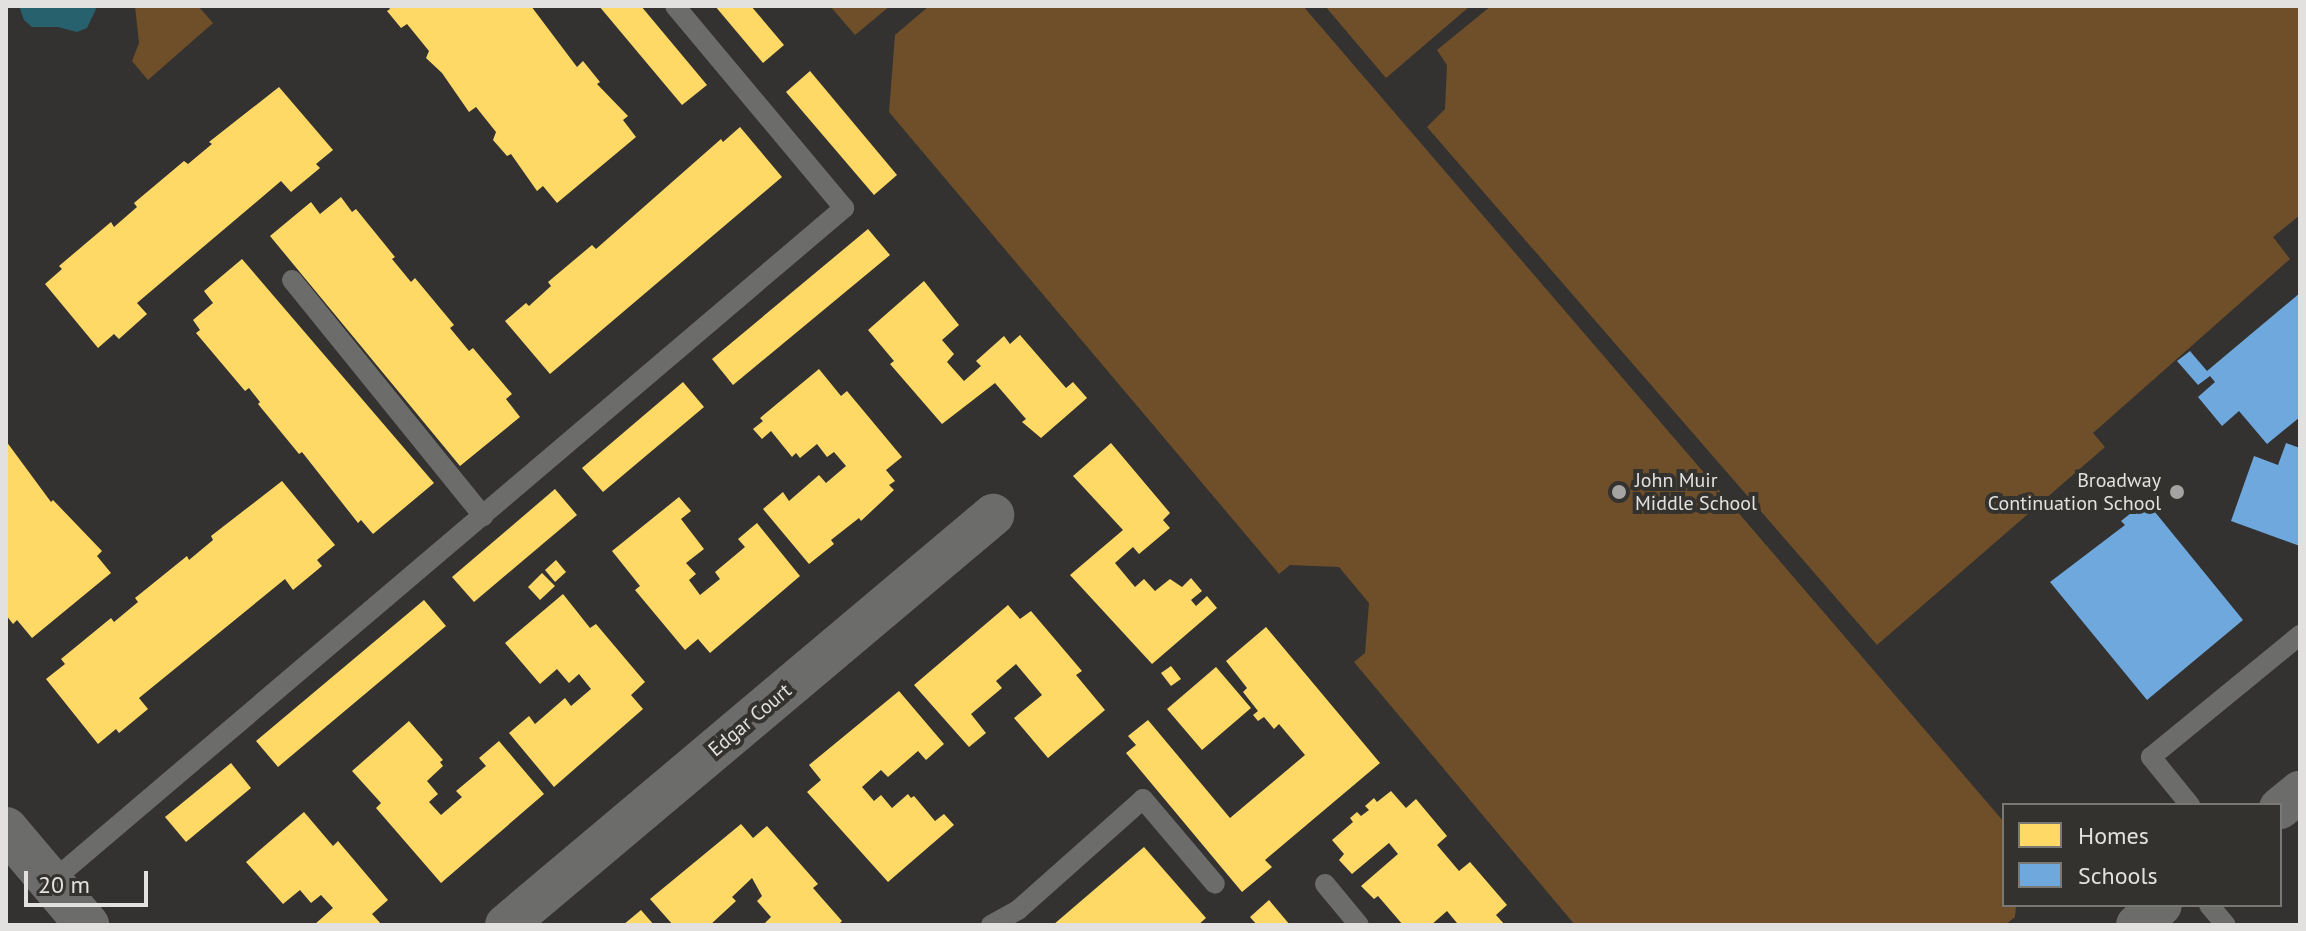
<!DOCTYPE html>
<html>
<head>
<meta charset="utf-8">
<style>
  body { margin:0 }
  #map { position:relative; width:2306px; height:931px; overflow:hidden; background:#333230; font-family:"PT Sans",sans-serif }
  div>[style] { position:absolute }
  .green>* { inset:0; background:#6f4f29 }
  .water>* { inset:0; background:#27616e }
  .homes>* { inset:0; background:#ffd966 }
  .schools>* { inset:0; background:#6fa8dc }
  .service>* { height:20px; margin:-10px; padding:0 10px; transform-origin:10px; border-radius:10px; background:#6c6c6b }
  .minor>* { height:42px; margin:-21px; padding:0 21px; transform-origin:21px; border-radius:21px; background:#6c6c6b }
  .tertiary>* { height:44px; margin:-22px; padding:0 22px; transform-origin:22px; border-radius:22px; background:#6c6c6b }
  .dots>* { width:22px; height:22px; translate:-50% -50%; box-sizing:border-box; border:4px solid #34322f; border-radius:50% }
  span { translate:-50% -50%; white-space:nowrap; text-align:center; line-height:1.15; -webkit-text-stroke:8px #34322f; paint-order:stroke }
  .poi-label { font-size:20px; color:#e2e1df }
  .left { translate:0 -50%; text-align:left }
  .right { translate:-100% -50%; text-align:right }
  .street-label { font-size:20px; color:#e2e1df }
  .frame { position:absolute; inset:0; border:8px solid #e2e1df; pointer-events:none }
  .legend { position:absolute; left:2002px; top:803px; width:280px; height:104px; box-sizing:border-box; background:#34322f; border:2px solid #7a7875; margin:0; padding:10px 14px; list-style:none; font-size:24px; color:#e2e1df }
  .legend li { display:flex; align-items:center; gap:16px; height:40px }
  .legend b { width:40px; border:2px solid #7a7875 }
  .scale { position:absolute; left:24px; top:871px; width:124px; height:36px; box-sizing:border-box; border:4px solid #e2e1df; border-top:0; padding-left:10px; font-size:24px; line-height:28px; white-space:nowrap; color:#e2e1df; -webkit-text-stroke:6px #34322f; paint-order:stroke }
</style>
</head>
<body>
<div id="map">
  <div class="green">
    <i style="clip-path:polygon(135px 6px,198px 6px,213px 23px,148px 80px,132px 61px,139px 43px)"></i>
    <i style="clip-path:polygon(830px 6px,890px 6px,855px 35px)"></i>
    <i style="clip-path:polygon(929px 6px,1303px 6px,2004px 822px,2004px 905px,2016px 905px,2015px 917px,2005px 925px,1575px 925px,1354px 662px,1365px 653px,1369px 603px,1339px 567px,1290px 565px,1279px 574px,889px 112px,895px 35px)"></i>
    <i style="clip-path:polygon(1325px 6px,1470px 6px,1386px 78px)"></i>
    <i style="clip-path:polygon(1491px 6px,2300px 6px,2300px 215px,2273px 237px,2290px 259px,2093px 433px,2105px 447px,1877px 645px,1427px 127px,1445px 109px,1447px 65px,1437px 50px)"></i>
  </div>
  <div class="water">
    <i style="clip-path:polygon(19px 6px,94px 6px,96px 9px,87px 28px,77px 32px,58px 27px,32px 27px,24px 20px)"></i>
  </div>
  <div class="homes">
    <i style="clip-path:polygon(388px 6px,531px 6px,577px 67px,583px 61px,600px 82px,597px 84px,628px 116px,623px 120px,636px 137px,557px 203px,543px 186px,537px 191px,511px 154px,507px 156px,493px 140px,496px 132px,476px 107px,469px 112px,442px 73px,426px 58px,429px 51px,407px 24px,401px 28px,387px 11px,390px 9px)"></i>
    <i style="clip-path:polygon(599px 6px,641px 6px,707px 85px,682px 105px)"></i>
    <i style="clip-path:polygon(715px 6px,751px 6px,784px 45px,763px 63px)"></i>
    <i style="clip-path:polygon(810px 71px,897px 175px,874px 195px,786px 92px)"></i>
    <i style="clip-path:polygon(279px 87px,333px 150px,316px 164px,320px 168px,291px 192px,281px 181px,137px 303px,147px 314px,119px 339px,114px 334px,98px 348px,45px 284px,62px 269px,59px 266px,111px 222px,114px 227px,137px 207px,134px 203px,184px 161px,188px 164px,212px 144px,209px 142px)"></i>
    <i style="clip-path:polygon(740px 127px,782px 177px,550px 374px,505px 321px,526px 303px,529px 306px,551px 286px,548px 282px,592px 245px,596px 249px,721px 139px,723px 142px)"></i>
    <i style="clip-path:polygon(341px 197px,352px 212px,356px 209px,395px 257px,392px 259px,411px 282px,415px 278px,454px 325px,450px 328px,469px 351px,473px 348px,512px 394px,506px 399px,520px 417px,460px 466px,270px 236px,311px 202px,320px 214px)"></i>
    <i style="clip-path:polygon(868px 229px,890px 255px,733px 385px,712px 359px)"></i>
    <i style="clip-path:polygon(242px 259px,434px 483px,373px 534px,361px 520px,358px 523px,302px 452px,299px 454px,258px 404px,260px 402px,249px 388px,245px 391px,196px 333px,200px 330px,193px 320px,213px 303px,204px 291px)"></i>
    <i style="clip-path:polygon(924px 281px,959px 325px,942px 340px,954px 354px,947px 362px,964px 381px,981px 366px,976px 361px,1004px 336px,1010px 344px,1020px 335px,1066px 388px,1073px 382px,1087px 398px,1041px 438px,1022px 422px,1026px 419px,995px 383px,942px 424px,890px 364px,894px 361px,868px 330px)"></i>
    <i style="clip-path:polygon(819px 369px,841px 396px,847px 391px,902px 457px,886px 470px,895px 481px,889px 485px,894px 490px,861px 521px,859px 518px,831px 540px,834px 544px,809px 564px,763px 509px,783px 492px,789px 501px,819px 475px,826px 483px,846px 466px,834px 452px,827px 457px,817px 444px,800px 458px,796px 453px,792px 457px,771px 431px,762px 439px,753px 429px,763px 421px,760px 418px)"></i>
    <i style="clip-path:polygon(683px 382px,704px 407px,603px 492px,582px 468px)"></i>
    <i style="clip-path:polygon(6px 441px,51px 502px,53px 500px,102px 551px,97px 556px,111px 573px,32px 638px,17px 620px,13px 624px,6px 615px)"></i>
    <i style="clip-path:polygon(1111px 443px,1170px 513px,1163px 520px,1170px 528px,1139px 554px,1133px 547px,1115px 563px,1135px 587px,1144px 579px,1155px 591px,1170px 579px,1182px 587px,1191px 578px,1202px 591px,1191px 600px,1196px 606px,1207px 596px,1217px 608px,1152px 664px,1070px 575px,1123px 530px,1073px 476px)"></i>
    <i style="clip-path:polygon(282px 481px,335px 545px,317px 560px,322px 566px,293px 590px,285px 579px,139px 698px,148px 709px,119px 733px,116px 729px,98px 744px,46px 679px,65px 664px,61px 659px,111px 618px,114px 622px,138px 602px,135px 598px,187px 556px,189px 560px,213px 540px,211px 536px)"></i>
    <i style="clip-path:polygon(555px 489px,577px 515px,474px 602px,452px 577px)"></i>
    <i style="clip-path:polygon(679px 497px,691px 511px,681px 519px,704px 549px,686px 563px,696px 574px,689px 580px,700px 595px,720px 579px,715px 572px,745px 547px,738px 539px,757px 523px,800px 576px,710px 653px,698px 639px,685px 650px,635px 590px,640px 586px,612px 551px)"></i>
    <i style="clip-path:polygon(556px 560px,566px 572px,555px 582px,545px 570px)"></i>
    <i style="clip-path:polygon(542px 573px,555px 586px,540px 600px,528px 587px)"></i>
    <i style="clip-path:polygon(563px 594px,590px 628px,596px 624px,645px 682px,631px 695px,643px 709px,554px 787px,509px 733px,529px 716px,535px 724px,565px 698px,571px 706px,591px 689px,579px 674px,569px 683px,557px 669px,540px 684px,505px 643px)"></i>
    <i style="clip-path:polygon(424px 600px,446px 626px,278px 767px,256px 741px)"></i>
    <i style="clip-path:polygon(1008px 605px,1020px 619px,1031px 611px,1082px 671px,1076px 675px,1105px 710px,1048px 758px,1014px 718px,1042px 695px,1016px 664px,996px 681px,1002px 688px,971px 714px,986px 733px,969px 747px,914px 685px)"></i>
    <i style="clip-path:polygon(1266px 627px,1380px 763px,1265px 860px,1272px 867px,1242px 892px,1126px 753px,1136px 745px,1128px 736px,1148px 720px,1230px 818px,1305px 755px,1279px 724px,1274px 729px,1264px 717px,1258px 721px,1253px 715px,1258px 711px,1243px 692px,1247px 688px,1226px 661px)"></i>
    <i style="clip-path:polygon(1171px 666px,1181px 679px,1171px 686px,1161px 673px)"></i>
    <i style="clip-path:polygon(1216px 667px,1251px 708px,1202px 750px,1167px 709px)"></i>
    <i style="clip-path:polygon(899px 691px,944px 744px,926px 760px,918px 751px,888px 777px,881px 770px,862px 787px,874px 801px,881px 795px,892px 808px,908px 794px,911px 798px,914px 796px,935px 821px,944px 814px,954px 825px,888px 882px,807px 792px,821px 780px,809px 765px)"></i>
    <i style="clip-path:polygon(409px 721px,443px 760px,440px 762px,443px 766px,427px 781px,438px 794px,429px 802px,441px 815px,462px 797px,456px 791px,486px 766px,479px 758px,499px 741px,544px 794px,441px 883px,376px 808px,381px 803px,352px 771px)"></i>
    <i style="clip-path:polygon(231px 763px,251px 788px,186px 842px,165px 817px)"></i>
    <i style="clip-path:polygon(1391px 791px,1406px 808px,1416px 799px,1447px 836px,1437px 845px,1459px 871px,1470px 862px,1507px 905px,1496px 915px,1505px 925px,1454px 925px,1457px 923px,1447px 911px,1431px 925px,1403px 925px,1378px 896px,1374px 899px,1361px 886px,1398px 854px,1389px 843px,1352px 874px,1339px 860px,1344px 854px,1332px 840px,1353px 822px,1350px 818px,1357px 812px,1361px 816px,1369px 810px,1365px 806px,1374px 798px,1377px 802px)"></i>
    <i style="clip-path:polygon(304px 812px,333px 846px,338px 841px,388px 900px,372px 914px,382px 925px,314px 925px,333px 908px,321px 895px,311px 903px,300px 890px,283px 904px,246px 862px)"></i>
    <i style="clip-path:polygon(741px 824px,753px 838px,767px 826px,818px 884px,813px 888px,842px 921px,838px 925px,763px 925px,771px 917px,757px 901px,762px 896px,752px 878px,732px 897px,736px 901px,710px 925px,673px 925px,650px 899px)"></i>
    <i style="clip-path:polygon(1144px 847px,1206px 918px,1198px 925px,1053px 925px)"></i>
    <i style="clip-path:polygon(1269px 900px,1290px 925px,1257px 925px,1250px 917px)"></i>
    <i style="clip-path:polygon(641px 910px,654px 925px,623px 925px)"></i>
  </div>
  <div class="schools">
    <i style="clip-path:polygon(2300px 293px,2300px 417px,2267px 444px,2239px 411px,2222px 426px,2198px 397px,2215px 382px,2210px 376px,2198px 385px,2177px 361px,2190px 351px,2207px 371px)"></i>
    <i style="clip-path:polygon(2286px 443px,2300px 448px,2300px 546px,2231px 521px,2254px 456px,2278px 465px)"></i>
    <i style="clip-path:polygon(2146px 501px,2243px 620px,2147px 700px,2050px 582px,2125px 525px,2121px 521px)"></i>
  </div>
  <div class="service">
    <i style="left:292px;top:280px;width:304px;rotate:51deg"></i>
    <i style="left:2190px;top:805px;width:62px;rotate:-129.1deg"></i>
    <i style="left:2151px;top:757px;width:193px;rotate:-39.3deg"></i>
    <i style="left:51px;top:882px;width:1041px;rotate:-40.36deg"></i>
    <i style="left:844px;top:208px;width:263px;rotate:-129.9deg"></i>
    <i style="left:1325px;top:884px;width:53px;rotate:50.3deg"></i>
    <i style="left:2209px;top:905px;width:26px;rotate:50deg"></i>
    <i style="left:991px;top:925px;width:31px;rotate:-29deg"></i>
    <i style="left:1018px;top:910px;width:167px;rotate:-41.6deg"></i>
    <i style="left:1143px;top:799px;width:111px;rotate:49.7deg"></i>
  </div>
  <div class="minor">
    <i style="left:2280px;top:808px;width:26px;rotate:-39deg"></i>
    <i style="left:506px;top:925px;width:637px;rotate:-40.09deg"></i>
    <i style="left:2137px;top:925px;width:31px;rotate:-40deg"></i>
  </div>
  <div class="tertiary">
    <i style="left:6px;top:829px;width:126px;rotate:49.8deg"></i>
  </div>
  <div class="dots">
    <i style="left:1619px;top:492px;background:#a5a4a2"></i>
    <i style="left:2177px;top:492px;background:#a5a4a2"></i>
  </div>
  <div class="poi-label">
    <span class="left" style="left:1635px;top:492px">John Muir<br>Middle School</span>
    <span class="right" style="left:2161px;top:492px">Broadway<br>Continuation School</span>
  </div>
  <div class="street-label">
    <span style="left:750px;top:720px;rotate:-40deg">Edgar Court</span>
  </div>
  <div class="frame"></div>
  <ul class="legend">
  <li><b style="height:22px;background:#ffd966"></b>Homes</li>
  <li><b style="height:22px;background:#6fa8dc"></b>Schools</li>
  </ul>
  <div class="scale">20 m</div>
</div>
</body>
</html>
